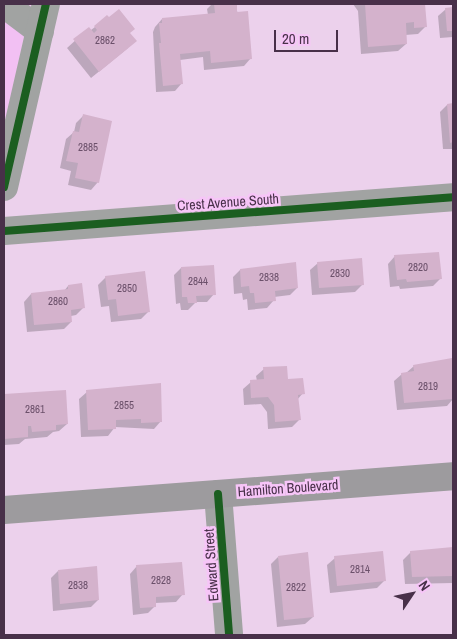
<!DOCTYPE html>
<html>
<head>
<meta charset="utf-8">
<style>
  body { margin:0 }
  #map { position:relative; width:457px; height:639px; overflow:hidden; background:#ecd1ec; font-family:"Archivo Narrow",sans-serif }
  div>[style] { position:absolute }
  .built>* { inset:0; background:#f2c0f3 }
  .shadow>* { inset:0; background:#0003 }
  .building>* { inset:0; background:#d4b2cc }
  .minor>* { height:28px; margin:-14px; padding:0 14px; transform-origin:14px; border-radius:14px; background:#a1a3a2 }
  .major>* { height:28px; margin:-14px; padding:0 14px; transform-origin:14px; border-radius:14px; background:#9d9b9e }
  .cycleway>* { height:8px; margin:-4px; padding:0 4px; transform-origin:4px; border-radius:4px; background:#1b5e20 }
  span { translate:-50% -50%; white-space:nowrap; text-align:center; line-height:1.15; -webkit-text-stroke:5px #f7c5f8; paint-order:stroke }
  .number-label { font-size:11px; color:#6b506a }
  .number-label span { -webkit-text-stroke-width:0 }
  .street-label { font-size:14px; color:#483049 }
  .frame { position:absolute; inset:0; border:5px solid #483049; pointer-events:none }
  .north { position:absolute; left:387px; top:569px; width:50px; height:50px; -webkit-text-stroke:4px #f7c5f8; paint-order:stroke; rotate:56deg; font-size:14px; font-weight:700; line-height:20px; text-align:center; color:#483049 }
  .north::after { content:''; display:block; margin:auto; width:18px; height:22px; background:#483049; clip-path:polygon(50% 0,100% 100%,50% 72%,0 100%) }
  .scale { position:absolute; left:274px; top:30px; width:64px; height:22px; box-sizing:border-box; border:2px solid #483049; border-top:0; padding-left:6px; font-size:15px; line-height:18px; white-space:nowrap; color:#483049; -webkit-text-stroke:4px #f7c5f8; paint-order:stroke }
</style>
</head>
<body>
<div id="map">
  <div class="built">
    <i style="clip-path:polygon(4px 4px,31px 4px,4px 127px)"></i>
  </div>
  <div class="shadow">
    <i style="clip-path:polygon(212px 4px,235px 4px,251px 58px,244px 66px,204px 70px,203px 57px,180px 60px,182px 83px,175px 91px,156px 92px,153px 32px,155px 27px,162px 19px,208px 15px,207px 9px)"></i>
    <i style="clip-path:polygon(353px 4px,424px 4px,425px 27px,418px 34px,405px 35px,406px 44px,398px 51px,361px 54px,358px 11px)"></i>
    <i style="clip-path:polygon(453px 8px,453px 37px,440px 38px,438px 16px,446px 9px)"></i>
    <i style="clip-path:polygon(95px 27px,129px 33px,128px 48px,91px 78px,67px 48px,89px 28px,91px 30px)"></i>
    <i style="clip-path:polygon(453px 104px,453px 149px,443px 149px,440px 112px,447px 105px)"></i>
    <i style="clip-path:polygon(83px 116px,98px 182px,91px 190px,68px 185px,71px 171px,60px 168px,66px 139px,74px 132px,76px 123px)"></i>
    <i style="clip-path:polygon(395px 256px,440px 279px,433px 286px,400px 289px,399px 286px,390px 287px,388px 264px)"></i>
    <i style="clip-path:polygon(318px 263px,362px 285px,355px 292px,312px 295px,310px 270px)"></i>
    <i style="clip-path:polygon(181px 268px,214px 294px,207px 302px,196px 302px,188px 310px,181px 310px,180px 303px,176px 304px,174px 275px)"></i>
    <i style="clip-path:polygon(240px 270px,297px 288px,290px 295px,274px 297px,274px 300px,267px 308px,248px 310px,247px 299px,243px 300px,242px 293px,234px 294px,233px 277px)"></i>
    <i style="clip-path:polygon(106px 277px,148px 312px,141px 319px,111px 322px,109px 306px,101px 307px,98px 285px)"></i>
    <i style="clip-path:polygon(68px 286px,83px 308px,76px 315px,71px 316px,71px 322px,64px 329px,27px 332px,24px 302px,31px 294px,64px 291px)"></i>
    <i style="clip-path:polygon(451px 360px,453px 399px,447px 406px,397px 410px,394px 381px,402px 374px,406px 373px,414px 366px)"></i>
    <i style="clip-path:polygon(264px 369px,287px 381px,303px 393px,297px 400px,299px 420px,292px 427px,268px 429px,267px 412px,261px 404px,244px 405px,243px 389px,251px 382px,257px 381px,256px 376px)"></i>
    <i style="clip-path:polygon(64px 391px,67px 424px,59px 431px,53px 432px,47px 437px,25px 439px,19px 444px,4px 445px,4px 395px)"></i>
    <i style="clip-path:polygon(87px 392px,161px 421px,154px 429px,115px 427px,108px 436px,81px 437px,79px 399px)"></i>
    <i style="clip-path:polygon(453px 548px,453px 583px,405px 584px,403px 560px,411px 552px)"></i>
    <i style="clip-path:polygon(278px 557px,313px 617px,305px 624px,277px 627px,271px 564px)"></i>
    <i style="clip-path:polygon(335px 558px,385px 580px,377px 588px,330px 593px,327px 565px)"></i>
    <i style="clip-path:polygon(137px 566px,183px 594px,176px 602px,155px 603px,155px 606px,148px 613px,133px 615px,130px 574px)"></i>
    <i style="clip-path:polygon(58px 571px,98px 600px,91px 607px,53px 611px,51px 578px)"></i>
  </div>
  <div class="building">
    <i style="clip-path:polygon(214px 4px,237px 4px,237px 12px,248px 11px,252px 59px,211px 63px,210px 51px,180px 54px,183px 84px,163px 86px,159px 43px,161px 43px,159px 23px,162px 23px,162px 18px,215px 13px)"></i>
    <i style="clip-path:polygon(365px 4px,425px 4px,427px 27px,414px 28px,414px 22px,406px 23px,407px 44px,368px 47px)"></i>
    <i style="clip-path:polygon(453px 7px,453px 31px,447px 31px,445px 8px)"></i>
    <i style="clip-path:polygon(119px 9px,135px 29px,130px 33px,137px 41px,99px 72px,73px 39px,89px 27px,94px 33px,97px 30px,94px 26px,107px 15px,109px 17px)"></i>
    <i style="clip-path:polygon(453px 103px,453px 142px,450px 143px,447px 104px)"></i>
    <i style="clip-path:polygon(83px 114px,112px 121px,99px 183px,75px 178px,78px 163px,66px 161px,73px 131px,79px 132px)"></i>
    <i style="clip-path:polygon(439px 252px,442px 279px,407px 282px,406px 279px,397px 280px,394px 255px)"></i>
    <i style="clip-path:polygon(362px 258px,364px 285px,319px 288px,317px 262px)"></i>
    <i style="clip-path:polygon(296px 262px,298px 288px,275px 291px,276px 301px,255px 303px,254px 293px,250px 293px,249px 286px,241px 287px,240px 269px)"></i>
    <i style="clip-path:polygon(214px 265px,216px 295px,196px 296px,197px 303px,188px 303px,187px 297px,182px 297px,181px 267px)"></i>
    <i style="clip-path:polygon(145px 271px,150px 312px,118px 316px,116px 299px,108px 300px,105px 276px)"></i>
    <i style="clip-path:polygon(82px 283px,85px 308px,71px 310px,72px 322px,34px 325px,31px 293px,68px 289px,68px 285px)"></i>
    <i style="clip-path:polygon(452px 358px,453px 399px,404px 403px,401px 373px,414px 371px,413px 365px)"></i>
    <i style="clip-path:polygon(287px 366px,288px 379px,303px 378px,305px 394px,298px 395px,301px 420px,275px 422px,274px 405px,268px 397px,251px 398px,250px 380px,264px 379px,263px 367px)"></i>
    <i style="clip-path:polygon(161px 383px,162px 422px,141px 423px,141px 419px,116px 420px,116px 429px,88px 430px,86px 390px)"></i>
    <i style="clip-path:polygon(66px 390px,68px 424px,56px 425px,56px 430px,32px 432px,31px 426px,28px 426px,28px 437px,4px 439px,4px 394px)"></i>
    <i style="clip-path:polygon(453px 547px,453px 576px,412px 577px,410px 551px)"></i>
    <i style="clip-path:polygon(383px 551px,386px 581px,337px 586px,334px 556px)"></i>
    <i style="clip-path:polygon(308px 552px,314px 617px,284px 620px,278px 556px)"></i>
    <i style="clip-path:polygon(182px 562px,185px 595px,156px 597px,156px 607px,140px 608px,136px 565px)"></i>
    <i style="clip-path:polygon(97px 566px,99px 600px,60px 604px,58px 570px)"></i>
  </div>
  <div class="minor">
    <i style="left:4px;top:4px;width:45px;rotate:36.9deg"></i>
    <i style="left:4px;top:187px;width:188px;rotate:-77.1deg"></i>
    <i style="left:4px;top:231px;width:450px;rotate:-4.3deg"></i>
    <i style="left:218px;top:494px;width:141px;rotate:85.5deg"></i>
  </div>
  <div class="major">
    <i style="left:4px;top:510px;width:450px;rotate:-4.3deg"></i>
  </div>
  <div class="cycleway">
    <i style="left:4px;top:187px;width:188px;rotate:-77.1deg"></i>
    <i style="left:4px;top:231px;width:450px;rotate:-4.3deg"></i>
    <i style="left:218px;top:494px;width:141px;rotate:85.5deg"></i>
  </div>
  <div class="number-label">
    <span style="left:105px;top:40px">2862</span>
    <span style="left:88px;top:147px">2885</span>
    <span style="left:418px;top:267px">2820</span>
    <span style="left:340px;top:273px">2830</span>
    <span style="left:269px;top:277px">2838</span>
    <span style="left:198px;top:281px">2844</span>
    <span style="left:127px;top:288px">2850</span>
    <span style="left:58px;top:301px">2860</span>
    <span style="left:428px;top:386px">2819</span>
    <span style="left:124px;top:405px">2855</span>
    <span style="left:35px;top:409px">2861</span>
    <span style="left:360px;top:569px">2814</span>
    <span style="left:161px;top:580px">2828</span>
    <span style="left:78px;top:585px">2838</span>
    <span style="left:296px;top:587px">2822</span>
  </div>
  <div class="street-label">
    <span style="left:228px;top:202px;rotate:-4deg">Crest Avenue South</span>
    <span style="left:288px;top:488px;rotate:-4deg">Hamilton Boulevard</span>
    <span style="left:211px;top:565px;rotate:-94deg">Edward Street</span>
  </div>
  <div class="frame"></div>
  <div class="north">N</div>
  <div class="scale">20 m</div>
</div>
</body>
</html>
